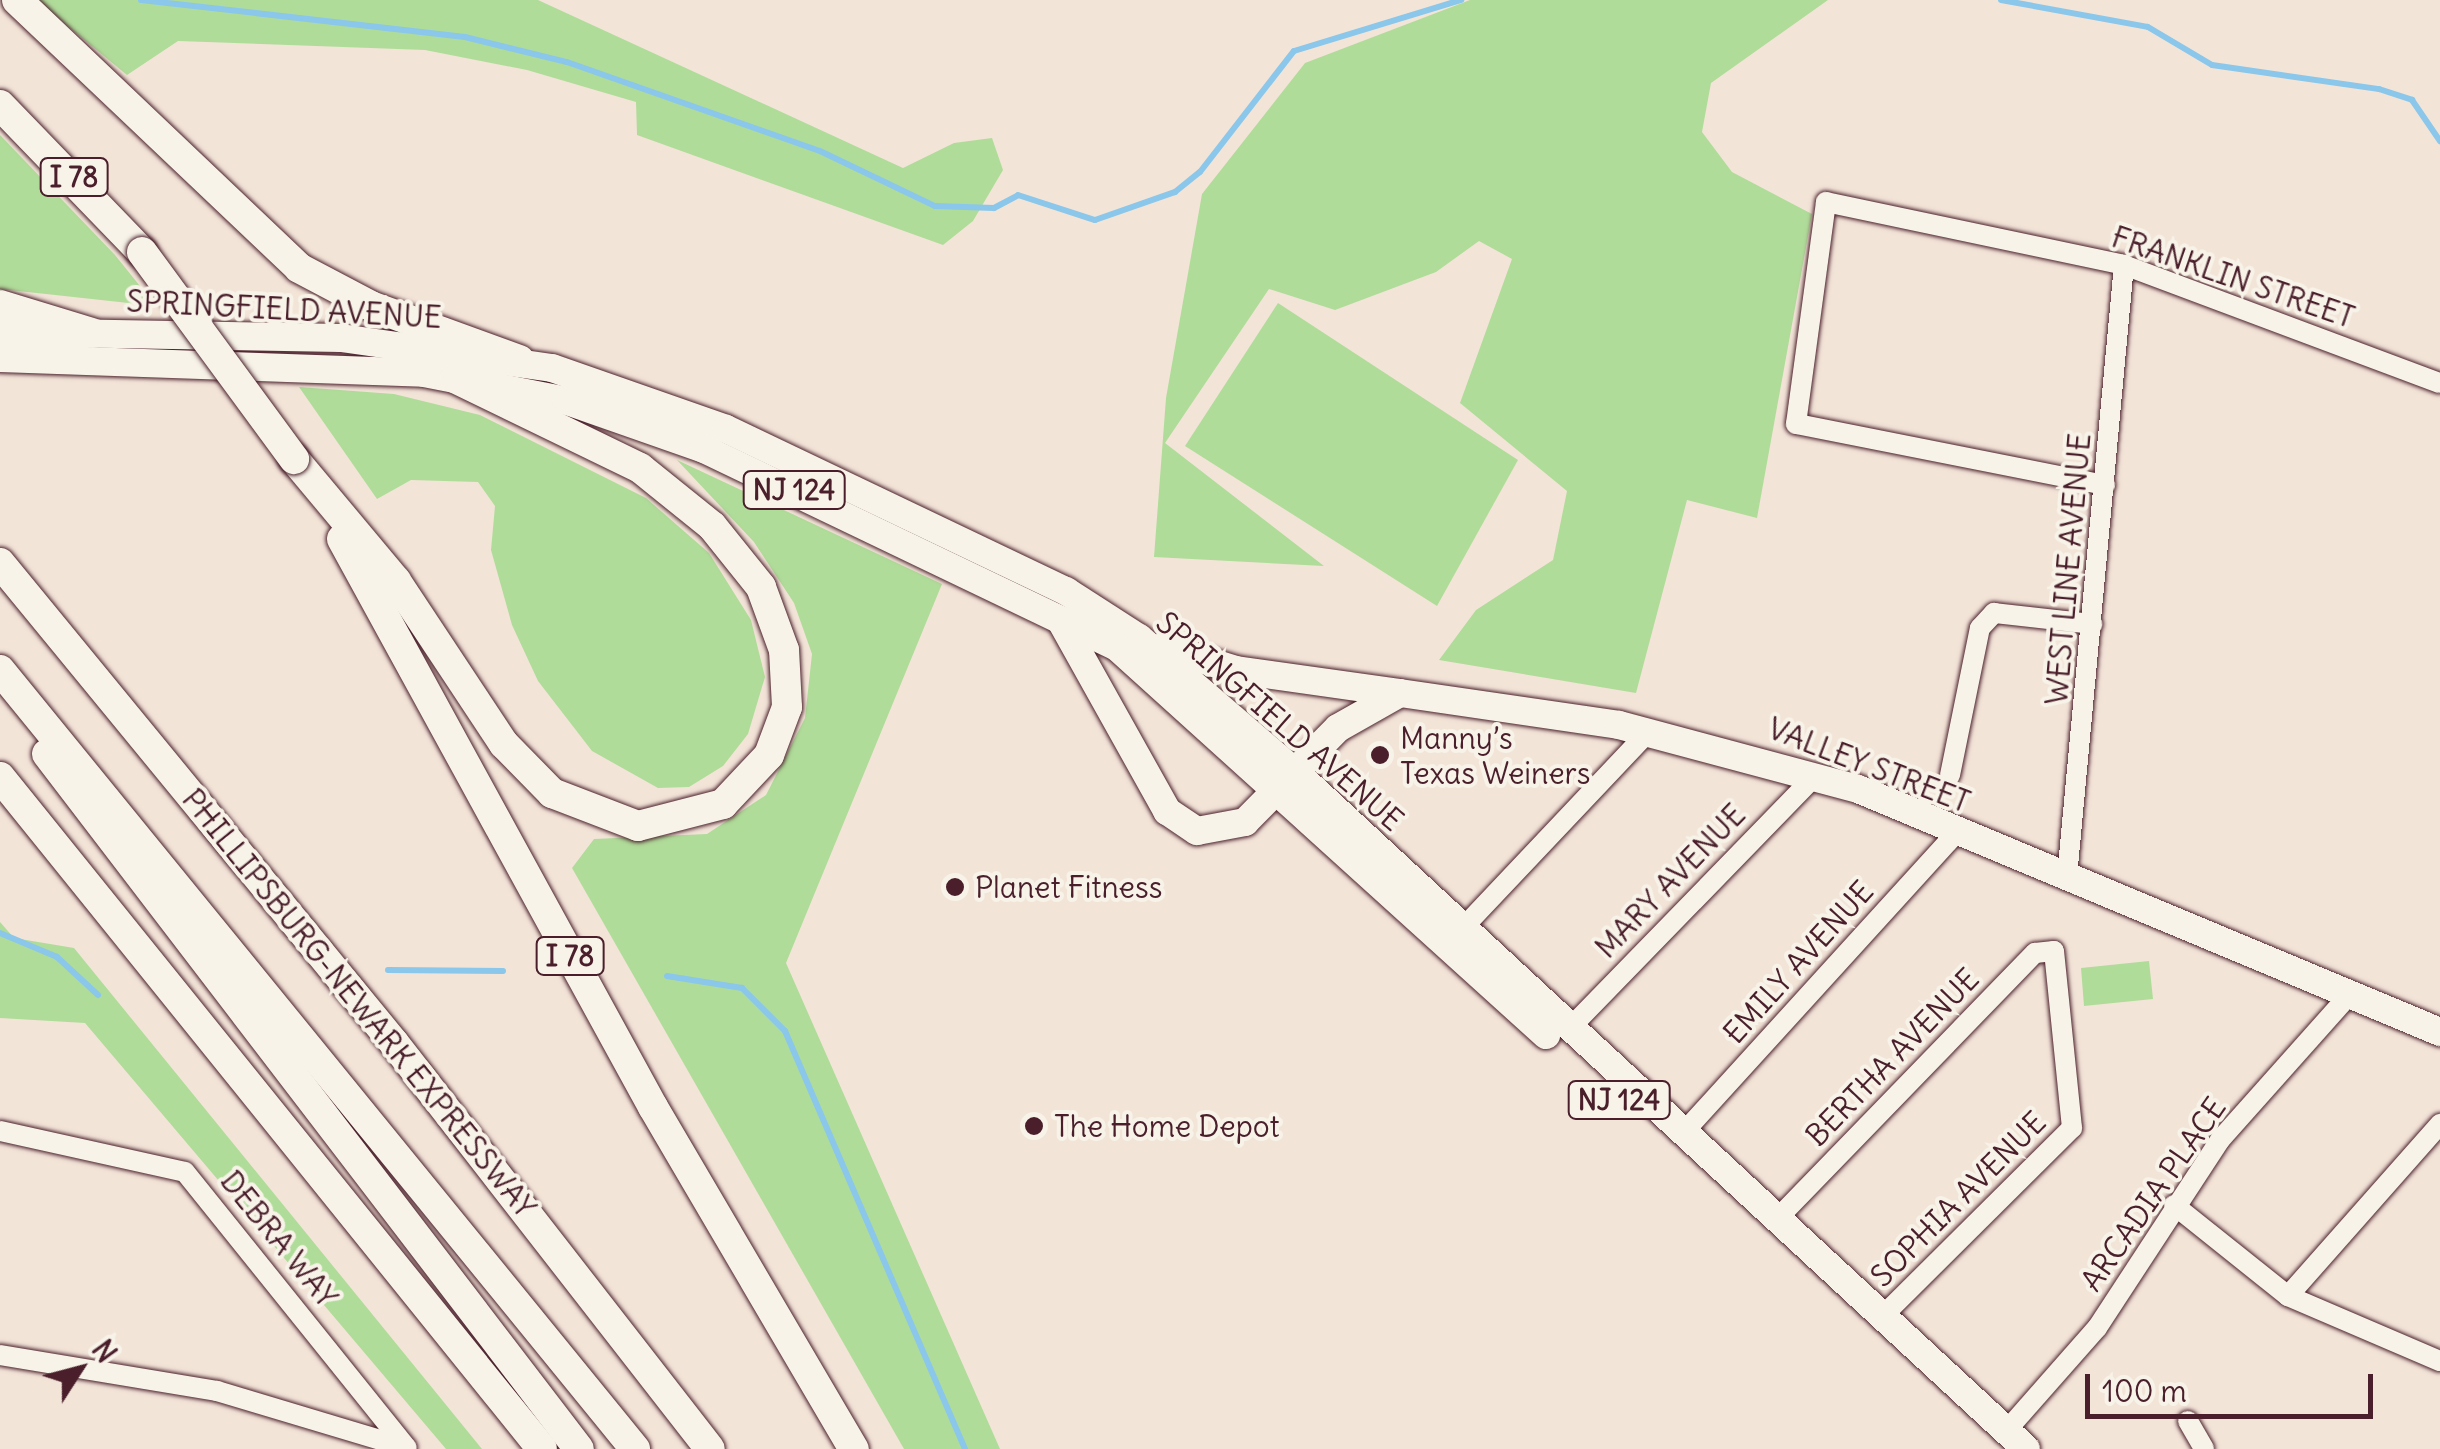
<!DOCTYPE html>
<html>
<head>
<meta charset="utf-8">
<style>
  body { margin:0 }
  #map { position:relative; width:2440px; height:1449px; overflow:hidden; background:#f3e4d8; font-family:Delius,sans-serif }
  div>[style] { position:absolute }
  .green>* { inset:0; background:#b0dc9a }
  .stream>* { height:6px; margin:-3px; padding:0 3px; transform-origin:3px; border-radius:3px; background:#8ac7ea }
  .roads { filter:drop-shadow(0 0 2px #4a1f2b) drop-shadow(0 0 2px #4a1f2b) }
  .minor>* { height:20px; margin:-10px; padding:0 10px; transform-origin:10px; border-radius:10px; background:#f7f3e8 }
  .major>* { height:28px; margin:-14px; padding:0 14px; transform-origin:14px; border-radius:14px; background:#f7f3e8 }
  .highway>* { height:30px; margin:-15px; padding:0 15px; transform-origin:15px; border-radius:15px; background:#f7f3e8 }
  .bridges { filter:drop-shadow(0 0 2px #4a1f2b) drop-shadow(0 0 2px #4a1f2b) }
  .highway-bridge>* { height:30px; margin:-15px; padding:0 15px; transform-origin:15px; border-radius:15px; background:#f7f3e8 }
  .dots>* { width:28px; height:28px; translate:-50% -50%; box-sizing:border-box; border:5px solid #f7f3e8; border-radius:50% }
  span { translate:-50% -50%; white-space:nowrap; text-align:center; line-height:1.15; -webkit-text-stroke:8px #f7f3e8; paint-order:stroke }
  .shield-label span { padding:2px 8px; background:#f7f3e8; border:2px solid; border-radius:8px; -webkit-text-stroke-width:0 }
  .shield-label { font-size:28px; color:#4a1f2b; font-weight:700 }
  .street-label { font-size:30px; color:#4a1f2b }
  .poi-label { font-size:30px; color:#4a1f2b }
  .left { translate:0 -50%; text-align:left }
  .north { position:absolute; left:30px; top:1319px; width:100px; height:100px; -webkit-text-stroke:8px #f7f3e8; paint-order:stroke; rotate:54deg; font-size:28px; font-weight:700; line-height:40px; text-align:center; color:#4a1f2b }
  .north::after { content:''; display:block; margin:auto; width:35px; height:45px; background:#4a1f2b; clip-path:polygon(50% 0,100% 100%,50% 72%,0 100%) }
  .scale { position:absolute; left:2085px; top:1374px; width:288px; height:45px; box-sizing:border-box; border:5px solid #4a1f2b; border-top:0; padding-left:12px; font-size:30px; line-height:35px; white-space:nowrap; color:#4a1f2b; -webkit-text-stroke:8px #f7f3e8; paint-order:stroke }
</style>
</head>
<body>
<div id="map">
  <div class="green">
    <i style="clip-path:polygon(36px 0,538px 0,903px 168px,954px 143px,992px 138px,1003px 170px,973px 221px,943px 245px,637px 135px,636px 102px,527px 70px,425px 50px,178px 41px,127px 75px)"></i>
    <i style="clip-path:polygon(1470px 0,1828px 0,1711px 83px,1702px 132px,1732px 172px,1812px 214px,1757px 518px,1687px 500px,1636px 693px,1439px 660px,1476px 610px,1553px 560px,1567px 491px,1460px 403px,1512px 259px,1479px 241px,1436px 272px,1335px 310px,1269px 289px,1165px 443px,1324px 566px,1154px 557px,1166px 398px,1202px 194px,1305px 63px)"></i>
    <i style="clip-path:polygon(0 135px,115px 255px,156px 306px,0 289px)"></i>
    <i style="clip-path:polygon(1278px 303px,1518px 460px,1437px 606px,1185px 446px)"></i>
    <i style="clip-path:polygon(299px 387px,394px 394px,480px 415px,646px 498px,709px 553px,751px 620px,765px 677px,748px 734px,723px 766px,689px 787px,658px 788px,592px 751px,538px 681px,512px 625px,491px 550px,495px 506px,478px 482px,411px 480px,377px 499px)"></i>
    <i style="clip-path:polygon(677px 460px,942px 584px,786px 963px,1000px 1449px,904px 1449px,572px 868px,594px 839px,707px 834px,766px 795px,805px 718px,812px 654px,794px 603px,754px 542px)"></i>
    <i style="clip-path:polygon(0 922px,14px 938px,74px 948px,482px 1449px,446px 1449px,85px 1023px,0 1018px)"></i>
    <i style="clip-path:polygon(2149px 961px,2153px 999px,2084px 1006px,2081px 968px)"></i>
  </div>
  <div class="stream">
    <i style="left:141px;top:0;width:326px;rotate:6.5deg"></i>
    <i style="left:465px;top:37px;width:105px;rotate:13.8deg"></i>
    <i style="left:567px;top:62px;width:268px;rotate:19.4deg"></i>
    <i style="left:820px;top:151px;width:127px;rotate:25.6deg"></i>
    <i style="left:935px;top:206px;width:59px;rotate:1.9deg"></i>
    <i style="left:994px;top:208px;width:27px;rotate:-28deg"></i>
    <i style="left:1018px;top:195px;width:81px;rotate:18deg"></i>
    <i style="left:1095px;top:220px;width:85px;rotate:-19.3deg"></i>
    <i style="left:1175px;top:192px;width:32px;rotate:-39deg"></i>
    <i style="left:1200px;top:172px;width:153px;rotate:-52.2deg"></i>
    <i style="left:1294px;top:51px;width:175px;rotate:-17deg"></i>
    <i style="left:2001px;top:0;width:149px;rotate:10.4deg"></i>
    <i style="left:2148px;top:27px;width:74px;rotate:30.7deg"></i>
    <i style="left:2212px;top:65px;width:169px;rotate:8.2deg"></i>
    <i style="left:2379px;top:89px;width:35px;rotate:18deg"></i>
    <i style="left:2412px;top:100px;width:50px;rotate:55.7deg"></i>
    <i style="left:0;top:933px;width:62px;rotate:22.8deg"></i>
    <i style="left:57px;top:957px;width:56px;rotate:42.8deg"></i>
    <i style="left:388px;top:970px;width:115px;rotate:0.5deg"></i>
    <i style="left:667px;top:976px;width:76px;rotate:9.1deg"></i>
    <i style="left:742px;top:988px;width:61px;rotate:45deg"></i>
    <i style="left:785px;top:1031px;width:455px;rotate:66.7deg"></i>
  </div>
  <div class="roads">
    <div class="minor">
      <i style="left:2105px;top:485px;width:315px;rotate:-168.8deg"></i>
      <i style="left:1796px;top:424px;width:224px;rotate:-82.3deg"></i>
      <i style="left:1826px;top:202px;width:305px;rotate:11.9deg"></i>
      <i style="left:2124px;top:265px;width:337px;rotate:20.5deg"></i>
      <i style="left:1950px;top:775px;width:150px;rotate:-78.5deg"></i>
      <i style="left:1980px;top:628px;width:21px;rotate:-47deg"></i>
      <i style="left:1994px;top:613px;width:99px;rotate:6.4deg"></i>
      <i style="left:2067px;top:877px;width:615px;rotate:-84.68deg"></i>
      <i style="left:1460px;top:931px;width:275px;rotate:-46.6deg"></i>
      <i style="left:1568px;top:1030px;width:356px;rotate:-45.8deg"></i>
      <i style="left:0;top:1131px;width:189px;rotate:12.5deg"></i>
      <i style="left:185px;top:1172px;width:353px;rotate:51.2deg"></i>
      <i style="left:1684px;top:1132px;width:404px;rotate:-47.7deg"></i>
      <i style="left:2174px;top:1205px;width:146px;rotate:38.6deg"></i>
      <i style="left:2288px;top:1296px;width:165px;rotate:23.2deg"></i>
      <i style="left:1776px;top:1220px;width:372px;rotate:-45.9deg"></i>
      <i style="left:2035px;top:953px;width:19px;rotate:-6deg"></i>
      <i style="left:2054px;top:951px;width:178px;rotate:84.2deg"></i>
      <i style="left:2072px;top:1128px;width:262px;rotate:135.2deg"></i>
      <i style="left:2288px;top:1296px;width:230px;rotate:-48.5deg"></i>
      <i style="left:0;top:1355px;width:220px;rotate:9.4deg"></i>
      <i style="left:217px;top:1391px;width:198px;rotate:16.7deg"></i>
      <i style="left:2188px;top:1421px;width:32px;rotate:60deg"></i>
      <i style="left:2007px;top:1430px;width:136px;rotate:-48.6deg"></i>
      <i style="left:2097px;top:1328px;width:225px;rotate:-56.8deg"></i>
      <i style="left:2220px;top:1140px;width:195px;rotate:-48.3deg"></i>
    </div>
    <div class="major">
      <i style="left:0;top:332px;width:341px;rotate:1deg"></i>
      <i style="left:341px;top:338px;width:213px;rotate:8.1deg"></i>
      <i style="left:552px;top:368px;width:184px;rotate:19.3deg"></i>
      <i style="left:726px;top:429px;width:377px;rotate:25.5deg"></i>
      <i style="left:1066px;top:591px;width:87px;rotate:32.8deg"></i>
      <i style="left:1139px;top:638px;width:206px;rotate:40.7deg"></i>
      <i style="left:1295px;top:772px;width:996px;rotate:42.8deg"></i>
      <i style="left:0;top:358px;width:424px;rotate:2deg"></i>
      <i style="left:424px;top:373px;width:146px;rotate:11.1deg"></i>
      <i style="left:567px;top:401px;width:145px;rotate:19.3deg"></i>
      <i style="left:704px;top:449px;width:457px;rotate:25.6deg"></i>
      <i style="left:1116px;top:646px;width:580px;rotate:42.13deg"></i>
      <i style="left:1061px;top:621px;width:218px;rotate:60.8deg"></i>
      <i style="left:1167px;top:811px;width:36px;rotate:34deg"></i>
      <i style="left:1197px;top:831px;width:49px;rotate:-10.6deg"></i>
      <i style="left:1245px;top:822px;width:132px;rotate:-45.3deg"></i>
      <i style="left:1338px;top:728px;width:71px;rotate:-29.4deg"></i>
      <i style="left:1400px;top:693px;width:221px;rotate:8.3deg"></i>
      <i style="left:1619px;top:725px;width:247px;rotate:15deg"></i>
      <i style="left:1858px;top:789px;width:631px;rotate:22.66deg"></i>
      <i style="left:1162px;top:647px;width:77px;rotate:17.3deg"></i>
      <i style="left:1236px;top:670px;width:166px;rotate:8deg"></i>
    </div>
    <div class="highway">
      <i style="left:17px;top:0;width:389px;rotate:43.5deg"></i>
      <i style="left:299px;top:268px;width:81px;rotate:27.8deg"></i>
      <i style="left:371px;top:306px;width:158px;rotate:20deg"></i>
      <i style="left:0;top:105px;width:204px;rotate:46deg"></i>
      <i style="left:0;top:305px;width:96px;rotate:16.9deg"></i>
      <i style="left:294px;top:459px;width:159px;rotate:50.1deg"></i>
      <i style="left:396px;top:581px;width:196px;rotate:56.5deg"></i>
      <i style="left:504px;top:744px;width:69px;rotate:45.6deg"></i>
      <i style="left:552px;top:793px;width:92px;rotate:21deg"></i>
      <i style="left:638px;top:826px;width:88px;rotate:-14.5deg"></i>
      <i style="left:723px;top:804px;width:67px;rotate:-46.8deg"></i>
      <i style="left:769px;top:755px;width:51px;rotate:-69.4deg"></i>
      <i style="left:787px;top:707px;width:57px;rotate:-93deg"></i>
      <i style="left:784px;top:650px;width:67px;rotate:-110.1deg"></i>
      <i style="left:761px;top:587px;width:78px;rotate:-128.8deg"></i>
      <i style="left:712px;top:526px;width:92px;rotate:-141.1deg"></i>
      <i style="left:640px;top:468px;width:206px;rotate:-154.1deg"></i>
      <i style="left:342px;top:539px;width:648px;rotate:61.3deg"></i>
      <i style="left:653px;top:1107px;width:397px;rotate:59.6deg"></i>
      <i style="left:0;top:563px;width:621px;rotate:50.62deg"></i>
      <i style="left:394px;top:1043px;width:514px;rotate:52.11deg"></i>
      <i style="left:0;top:670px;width:1005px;rotate:50.81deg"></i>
      <i style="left:47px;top:754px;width:875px;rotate:52.57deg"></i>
      <i style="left:0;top:777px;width:863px;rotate:51.11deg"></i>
    </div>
  </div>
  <div class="bridges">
    <div class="highway-bridge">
      <i style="left:142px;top:252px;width:257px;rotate:53.7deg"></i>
    </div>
  </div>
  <div class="dots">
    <i style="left:1380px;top:755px;background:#4a1f2b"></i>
    <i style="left:955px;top:887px;background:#4a1f2b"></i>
    <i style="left:1034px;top:1126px;background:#4a1f2b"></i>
  </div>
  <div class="shield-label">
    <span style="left:74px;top:177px">I 78</span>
    <span style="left:794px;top:490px">NJ 124</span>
    <span style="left:570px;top:956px">I 78</span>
    <span style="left:1619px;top:1100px">NJ 124</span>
  </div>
  <div class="street-label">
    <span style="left:2233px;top:277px;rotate:19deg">FRANKLIN STREET</span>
    <span style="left:284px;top:309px;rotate:3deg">SPRINGFIELD AVENUE</span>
    <span style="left:2068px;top:569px;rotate:-85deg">WEST LINE AVENUE</span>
    <span style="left:1280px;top:721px;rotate:41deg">SPRINGFIELD AVENUE</span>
    <span style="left:1869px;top:765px;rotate:21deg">VALLEY STREET</span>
    <span style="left:1670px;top:881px;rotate:-46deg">MARY AVENUE</span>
    <span style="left:1798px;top:962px;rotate:-48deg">EMILY AVENUE</span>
    <span style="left:359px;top:1003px;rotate:51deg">PHILLIPSBURG-NEWARK EXPRESSWAY</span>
    <span style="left:1892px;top:1057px;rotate:-46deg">BERTHA AVENUE</span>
    <span style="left:2153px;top:1194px;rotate:-55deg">ARCADIA PLACE</span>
    <span style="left:1958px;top:1199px;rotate:-45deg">SOPHIA AVENUE</span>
    <span style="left:279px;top:1239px;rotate:51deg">DEBRA WAY</span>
  </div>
  <div class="poi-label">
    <span class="left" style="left:1400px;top:755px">Manny’s<br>Texas Weiners</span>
    <span class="left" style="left:975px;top:887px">Planet Fitness</span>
    <span class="left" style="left:1054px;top:1126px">The Home Depot</span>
  </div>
  <div class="north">N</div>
  <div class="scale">100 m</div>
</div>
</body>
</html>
